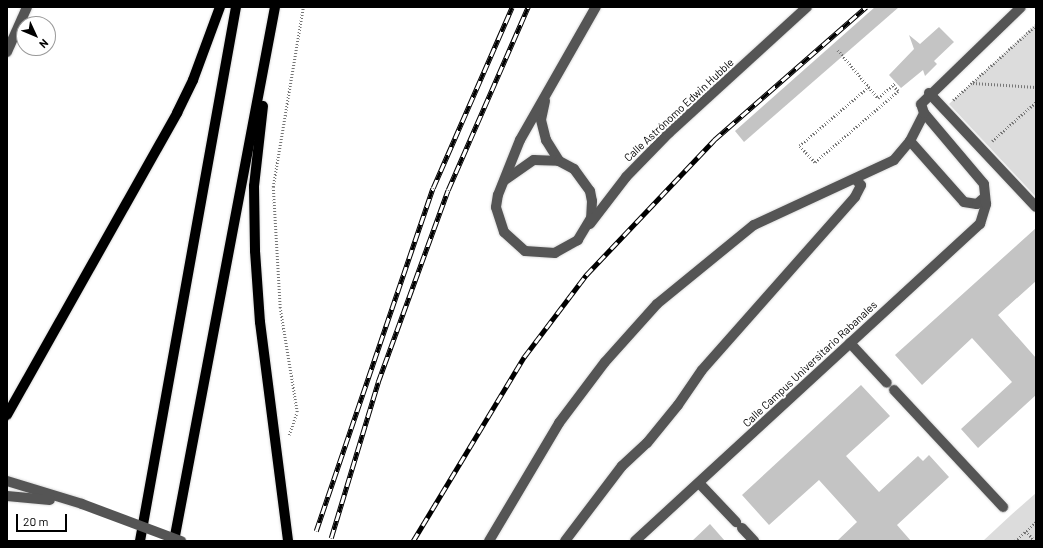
<!DOCTYPE html>
<html>
<head>
<meta charset="utf-8">
<style>
  body { margin:0 }
  #map { position:relative; width:1043px; height:548px; overflow:hidden; background:#fff; font-family:Barlow,sans-serif }
  div>[style] { position:absolute }
  .green>* { inset:0; background:#dcdcdc }
  .building>* { inset:0; background:#c4c4c4 }
  .path>* { height:2.5px; margin-top:-1.25px; transform-origin:0; background:repeating-linear-gradient(90deg,#777 0 1px,transparent 0 3px) }
  .roads { filter:drop-shadow(0 0 1px #dbdbdb) drop-shadow(0 0 1px #dbdbdb) }
  .minor>* { height:10px; margin:-5px; padding:0 5px; transform-origin:5px; border-radius:5px; background:#555 }
  .major>* { height:10px; margin:-5px; padding:0 5px; transform-origin:5px; border-radius:5px; background:#000 }
  .rail>* { height:4.5px; margin-top:-2.25px; transform-origin:0; background:repeating-linear-gradient(90deg,#fff 0 9px,#000 0 18px); box-sizing:border-box; border-block:1px solid #000 }
  .minor-bridge>* { height:10px; margin:-5px; padding:0 5px; transform-origin:5px; border-radius:5px; background:#555 }
  span { translate:-50% -50%; white-space:nowrap; text-align:center; line-height:1.15; -webkit-text-stroke:4px #fff; paint-order:stroke }
  .street-label { font-size:11px; color:#000 }
  .frame { position:absolute; inset:0; border:8px solid #000; pointer-events:none }
  .north { position:absolute; left:16px; top:16px; width:40px; height:40px; box-sizing:border-box; background:#fff; border:1px solid #999; border-radius:50%; rotate:134deg; font-size:11px; font-weight:700; line-height:16px; text-align:center; color:#000 }
  .north::after { content:''; display:block; margin:auto; width:14px; height:18px; background:#000; clip-path:polygon(50% 0,100% 100%,50% 72%,0 100%) }
  .scale { position:absolute; left:16px; top:514px; width:51px; height:18px; box-sizing:border-box; border:2px solid #000; border-top:0; padding-left:5px; font-size:12px; line-height:14px; white-space:nowrap; color:#000; -webkit-text-stroke:3px #fff; paint-order:stroke }
</style>
</head>
<body>
<div id="map">
  <div class="green">
    <i style="clip-path:polygon(1036px 24px,1036px 197px,949px 104px)"></i>
    <i style="clip-path:polygon(1036px 493px,1036px 541px,983px 541px,1011px 515px)"></i>
  </div>
  <div class="building">
    <i style="clip-path:polygon(875px 7px,899px 7px,744px 142px,735px 131px)"></i>
    <i style="clip-path:polygon(939px 27px,954px 42px,934px 61px,937px 64px,925px 76px,923px 70px,901px 88px,889px 75px,914px 49px,909px 35px,920px 44px)"></i>
    <i style="clip-path:polygon(1036px 228px,1036px 281px,998px 315px,1036px 358px,1036px 395px,978px 448px,961px 429px,1012px 382px,972px 338px,922px 385px,895px 355px)"></i>
    <i style="clip-path:polygon(861px 385px,890px 416px,846px 456px,879px 492px,918px 456px,923px 461px,929px 455px,949px 477px,897px 525px,911px 541px,837px 541px,857px 522px,819px 480px,769px 525px,742px 495px)"></i>
    <i style="clip-path:polygon(710px 524px,725px 541px,692px 541px)"></i>
  </div>
  <div class="path">
    <i style="left:838px;top:50px;width:62px;rotate:50.2deg"></i>
    <i style="left:878px;top:98px;width:23px;rotate:-41deg"></i>
    <i style="left:973px;top:83px;width:63px;rotate:3.6deg"></i>
    <i style="left:869px;top:87px;width:91px;rotate:139.5deg"></i>
    <i style="left:800px;top:146px;width:22px;rotate:47deg"></i>
    <i style="left:815px;top:162px;width:109px;rotate:-40.5deg"></i>
    <i style="left:898px;top:91px;width:8px;rotate:-135deg"></i>
    <i style="left:953px;top:100px;width:112px;rotate:-42.1deg"></i>
    <i style="left:992px;top:141px;width:59px;rotate:-41.6deg"></i>
    <i style="left:289px;top:435px;width:24px;rotate:-71deg"></i>
    <i style="left:297px;top:412px;width:105px;rotate:-99.3deg"></i>
    <i style="left:280px;top:308px;width:121px;rotate:-93.3deg"></i>
    <i style="left:273px;top:187px;width:182px;rotate:-80.5deg"></i>
    <i style="left:1026px;top:531px;width:13px;rotate:48deg"></i>
    <i style="left:1015px;top:541px;width:28px;rotate:-42deg"></i>
  </div>
  <div class="roads">
    <div class="minor">
      <i style="left:7px;top:52px;width:49px;rotate:-66deg"></i>
      <i style="left:929px;top:93px;width:156px;rotate:46.8deg"></i>
      <i style="left:545px;top:101px;width:19px;rotate:102deg"></i>
      <i style="left:541px;top:120px;width:21px;rotate:76deg"></i>
      <i style="left:546px;top:140px;width:25px;rotate:58deg"></i>
      <i style="left:910px;top:141px;width:81px;rotate:48.5deg"></i>
      <i style="left:964px;top:202px;width:13px;rotate:9deg"></i>
      <i style="left:977px;top:204px;width:9px;rotate:-41deg"></i>
      <i style="left:505px;top:180px;width:35px;rotate:-35deg"></i>
      <i style="left:534px;top:160px;width:25px;rotate:2deg"></i>
      <i style="left:559px;top:161px;width:17px;rotate:28deg"></i>
      <i style="left:574px;top:169px;width:27px;rotate:54deg"></i>
      <i style="left:590px;top:191px;width:10px;rotate:79deg"></i>
      <i style="left:592px;top:201px;width:17px;rotate:93deg"></i>
      <i style="left:591px;top:218px;width:26px;rotate:121deg"></i>
      <i style="left:578px;top:240px;width:26px;rotate:151deg"></i>
      <i style="left:555px;top:253px;width:30px;rotate:-176deg"></i>
      <i style="left:525px;top:251px;width:28px;rotate:-138deg"></i>
      <i style="left:504px;top:232px;width:26px;rotate:-108deg"></i>
      <i style="left:496px;top:207px;width:12px;rotate:-81deg"></i>
      <i style="left:498px;top:195px;width:59px;rotate:-68.2deg"></i>
      <i style="left:520px;top:140px;width:153px;rotate:-60.3deg"></i>
      <i style="left:590px;top:224px;width:59px;rotate:-52.5deg"></i>
      <i style="left:626px;top:177px;width:62px;rotate:-45.7deg"></i>
      <i style="left:669px;top:133px;width:187px;rotate:-42.4deg"></i>
      <i style="left:850px;top:343px;width:54px;rotate:47.2deg"></i>
      <i style="left:894px;top:390px;width:160px;rotate:47deg"></i>
      <i style="left:7px;top:481px;width:78px;rotate:17deg"></i>
      <i style="left:699px;top:483px;width:54px;rotate:46.5deg"></i>
      <i style="left:7px;top:496px;width:43px;rotate:5.3deg"></i>
      <i style="left:742px;top:528px;width:18px;rotate:47deg"></i>
      <i style="left:489px;top:541px;width:137px;rotate:-59.3deg"></i>
      <i style="left:559px;top:423px;width:76px;rotate:-53deg"></i>
      <i style="left:605px;top:362px;width:78px;rotate:-48.1deg"></i>
      <i style="left:657px;top:304px;width:125px;rotate:-39.2deg"></i>
      <i style="left:754px;top:225px;width:154px;rotate:-24.9deg"></i>
      <i style="left:894px;top:160px;width:25px;rotate:-50deg"></i>
      <i style="left:910px;top:141px;width:31px;rotate:-63deg"></i>
      <i style="left:565px;top:541px;width:94px;rotate:-52.8deg"></i>
      <i style="left:622px;top:466px;width:34px;rotate:-43deg"></i>
      <i style="left:647px;top:443px;width:49px;rotate:-50.8deg"></i>
      <i style="left:678px;top:405px;width:42px;rotate:-55.6deg"></i>
      <i style="left:702px;top:370px;width:231px;rotate:-48.5deg"></i>
      <i style="left:855px;top:197px;width:13px;rotate:-63deg"></i>
      <i style="left:861px;top:185px;width:7px;rotate:-135deg"></i>
      <i style="left:635px;top:541px;width:469px;rotate:-42.6deg"></i>
      <i style="left:980px;top:224px;width:21px;rotate:-73deg"></i>
      <i style="left:986px;top:204px;width:20px;rotate:-96deg"></i>
      <i style="left:984px;top:184px;width:93px;rotate:-130.2deg"></i>
      <i style="left:924px;top:113px;width:9px;rotate:-108deg"></i>
      <i style="left:921px;top:104px;width:139px;rotate:-44.1deg"></i>
    </div>
    <div class="major">
      <i style="left:263px;top:106px;width:81px;rotate:96.4deg"></i>
      <i style="left:254px;top:186px;width:65px;rotate:89.1deg"></i>
      <i style="left:255px;top:251px;width:71px;rotate:86deg"></i>
      <i style="left:260px;top:322px;width:221px;rotate:82.7deg"></i>
      <i style="left:7px;top:415px;width:347px;rotate:-60.6deg"></i>
      <i style="left:177px;top:113px;width:37px;rotate:-64deg"></i>
      <i style="left:193px;top:80px;width:78px;rotate:-69.7deg"></i>
      <i style="left:140px;top:541px;width:543px;rotate:-79.81deg"></i>
      <i style="left:174px;top:541px;width:543px;rotate:-79.29deg"></i>
    </div>
  </div>
  <div class="rail">
    <i style="left:316px;top:531px;width:362px;rotate:-71.2deg"></i>
    <i style="left:433px;top:188px;width:197px;rotate:-66.4deg"></i>
    <i style="left:331px;top:538px;width:163px;rotate:-73.2deg"></i>
    <i style="left:378px;top:382px;width:204px;rotate:-70deg"></i>
    <i style="left:448px;top:190px;width:200px;rotate:-66.4deg"></i>
    <i style="left:413px;top:541px;width:215px;rotate:-58.9deg"></i>
    <i style="left:524px;top:357px;width:103px;rotate:-52.9deg"></i>
    <i style="left:586px;top:275px;width:186px;rotate:-46.5deg"></i>
    <i style="left:714px;top:140px;width:202px;rotate:-41.2deg"></i>
  </div>
  <div class="minor-bridge">
    <i style="left:82px;top:504px;width:106px;rotate:20.5deg"></i>
  </div>
  <div class="street-label">
    <span style="left:679px;top:110px;rotate:-43deg">Calle Astrónomo Edwin Hubble</span>
    <span style="left:810px;top:364px;rotate:-43deg">Calle Campus Universitario Rabanales</span>
  </div>
  <div class="frame"></div>
  <div class="north">N</div>
  <div class="scale">20 m</div>
</div>
</body>
</html>
